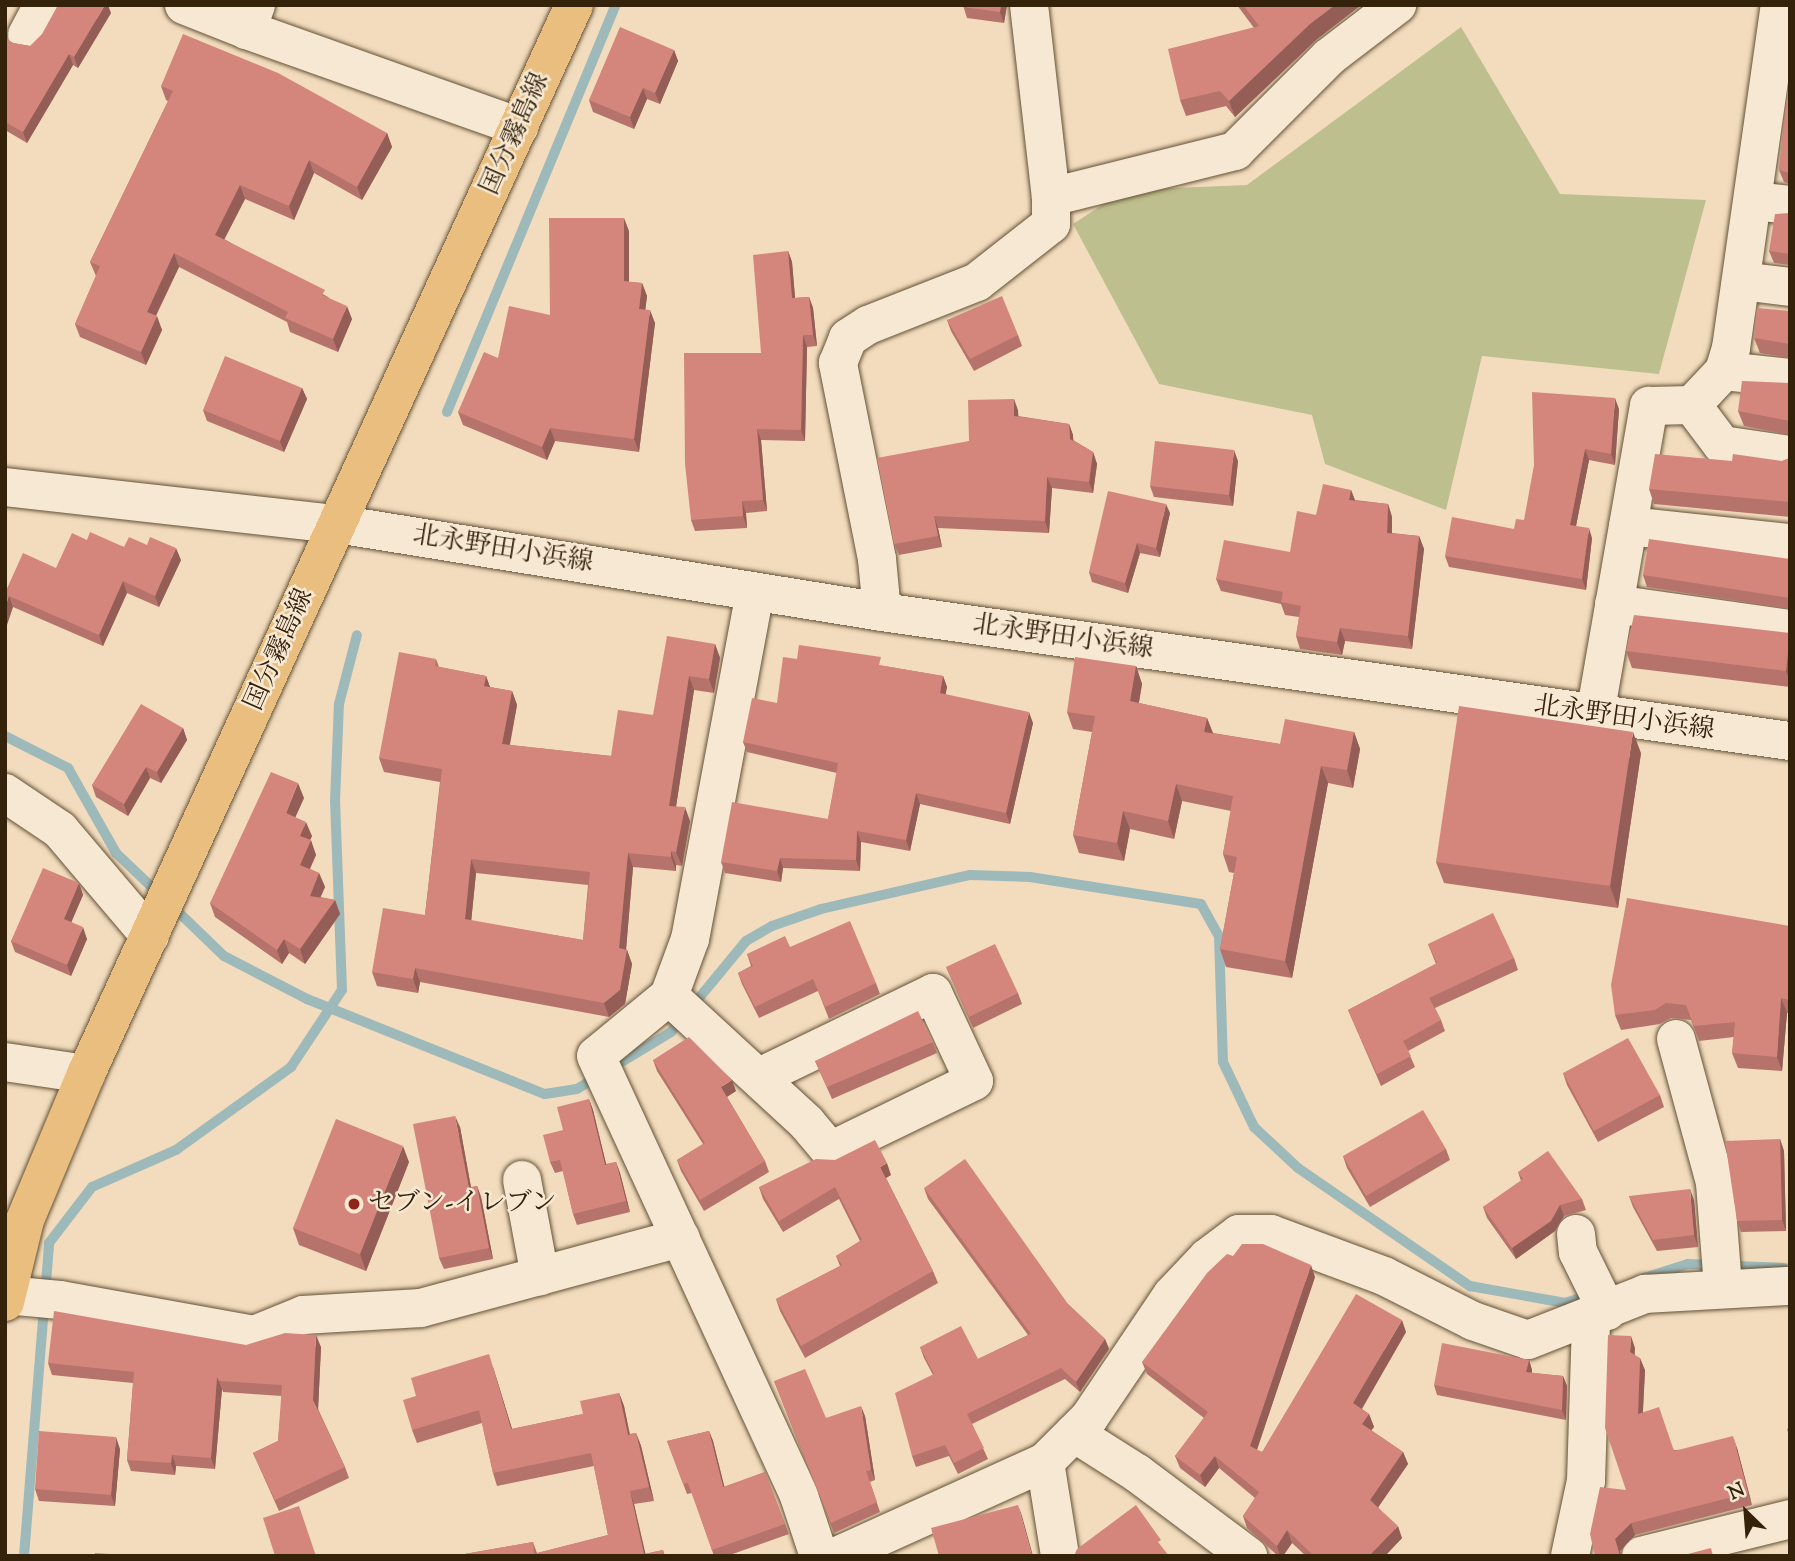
<!DOCTYPE html>
<html>
<head>
<meta charset="utf-8">
<style>
  body { margin:0 }
  #map { position:relative; width:1795px; height:1561px; overflow:hidden; background:#f2dcbd; font-family:"Sorts Mill Goudy","Noto Serif JP",serif }
  div>[style] { position:absolute }
  .green>* { inset:0; background:#bebf8e }
  .stream>* { height:10px; margin:-5px; padding:0 5px; transform-origin:5px; border-radius:5px; background:#9eb9ba }
  .roads { filter:drop-shadow(0 0 2px #645137) drop-shadow(0 0 2px #645137) }
  .street>* { height:38px; margin:-19px; padding:0 19px; transform-origin:19px; border-radius:19px; background:#f7e8d4 }
  .secondary>* { height:38px; margin:-19px; padding:0 19px; transform-origin:19px; border-radius:19px; background:#f7e8d4 }
  .primary>* { height:38px; margin:-19px; padding:0 19px; transform-origin:19px; border-radius:19px; background:#e9be7e }
  .wall>* { inset:0; background:#b6736b }
  .shaded-wall>* { inset:0; background:#945e57 }
  .building>* { inset:0; background:#d4867c }
  .dots>* { width:19px; height:19px; translate:-50% -50%; box-sizing:border-box; border:4px solid #f7e8d4; border-radius:50% }
  span { translate:-50% -50%; white-space:nowrap; text-align:center; line-height:1.15; -webkit-text-stroke:5px #f7e8d4; paint-order:stroke }
  .street-label { font-size:26px; color:#34230a }
  .poi-label { font-size:26px; color:#34230a }
  .left { translate:0 -50%; text-align:left }
  .frame { position:absolute; inset:0; border:7px solid #34230a; pointer-events:none }
  .north { position:absolute; left:1711px; top:1477px; width:70px; height:70px; -webkit-text-stroke:5px #f7e8d4; paint-order:stroke; rotate:335deg; font-size:19px; font-weight:700; line-height:28px; text-align:center; color:#34230a }
  .north::after { content:''; display:block; margin:auto; width:24px; height:32px; background:#34230a; clip-path:polygon(50% 0,100% 100%,50% 72%,0 100%) }
</style>
</head>
<body>
<div id="map">
  <div class="green">
    <i style="clip-path:polygon(1461px 27px,1560px 194px,1706px 200px,1659px 374px,1482px 356px,1446px 510px,1325px 464px,1312px 415px,1159px 384px,1073px 224px,1125px 190px,1247px 185px)"></i>
  </div>
  <div class="stream">
    <i style="left:447px;top:412px;width:441px;rotate:-67.5deg"></i>
    <i style="left:5px;top:736px;width:71px;rotate:26.9deg"></i>
    <i style="left:68px;top:768px;width:98px;rotate:60.5deg"></i>
    <i style="left:116px;top:853px;width:59px;rotate:43.6deg"></i>
    <i style="left:171px;top:905px;width:74px;rotate:43.9deg"></i>
    <i style="left:224px;top:956px;width:93px;rotate:27.4deg"></i>
    <i style="left:307px;top:999px;width:256px;rotate:21.8deg"></i>
    <i style="left:545px;top:1094px;width:32px;rotate:-9deg"></i>
    <i style="left:577px;top:1089px;width:110px;rotate:-31.2deg"></i>
    <i style="left:671px;top:1032px;width:118px;rotate:-50.5deg"></i>
    <i style="left:746px;top:941px;width:30px;rotate:-30deg"></i>
    <i style="left:772px;top:926px;width:52px;rotate:-19.1deg"></i>
    <i style="left:821px;top:909px;width:153px;rotate:-12.9deg"></i>
    <i style="left:970px;top:875px;width:60px;rotate:1.9deg"></i>
    <i style="left:1030px;top:877px;width:173px;rotate:9deg"></i>
    <i style="left:1201px;top:904px;width:37px;rotate:61deg"></i>
    <i style="left:1219px;top:936px;width:126px;rotate:88.2deg"></i>
    <i style="left:1223px;top:1062px;width:72px;rotate:64.5deg"></i>
    <i style="left:1254px;top:1127px;width:60px;rotate:43deg"></i>
    <i style="left:1298px;top:1168px;width:209px;rotate:34.5deg"></i>
    <i style="left:1470px;top:1286px;width:97px;rotate:10.1deg"></i>
    <i style="left:1565px;top:1303px;width:28px;rotate:-18deg"></i>
    <i style="left:1644px;top:1278px;width:46px;rotate:-17.7deg"></i>
    <i style="left:1688px;top:1264px;width:95px;rotate:2.4deg"></i>
    <i style="left:24px;top:1556px;width:314px;rotate:-85.4deg"></i>
    <i style="left:49px;top:1243px;width:71px;rotate:-52.5deg"></i>
    <i style="left:92px;top:1187px;width:92px;rotate:-23.8deg"></i>
    <i style="left:176px;top:1150px;width:142px;rotate:-35.8deg"></i>
    <i style="left:291px;top:1067px;width:92px;rotate:-56.5deg"></i>
    <i style="left:342px;top:990px;width:188px;rotate:-92.1deg"></i>
    <i style="left:335px;top:802px;width:98px;rotate:-87.7deg"></i>
    <i style="left:339px;top:704px;width:71px;rotate:-75.4deg"></i>
  </div>
  <div class="roads">
    <div class="street">
      <i style="left:184px;top:5px;width:68px;rotate:21.6deg"></i>
      <i style="left:256px;top:5px;width:27px;rotate:110deg"></i>
      <i style="left:247px;top:30px;width:289px;rotate:19.6deg"></i>
      <i style="left:1029px;top:5px;width:193px;rotate:83.5deg"></i>
      <i style="left:1051px;top:197px;width:190px;rotate:-14deg"></i>
      <i style="left:1235px;top:151px;width:133px;rotate:-45deg"></i>
      <i style="left:1329px;top:57px;width:86px;rotate:-37.4deg"></i>
      <i style="left:27px;top:35px;width:34px;rotate:-62deg"></i>
      <i style="left:1753px;top:201px;width:37px;rotate:6deg"></i>
      <i style="left:1741px;top:281px;width:49px;rotate:7deg"></i>
      <i style="left:1724px;top:371px;width:66px;rotate:6.1deg"></i>
      <i style="left:1692px;top:405px;width:50px;rotate:53.1deg"></i>
      <i style="left:1722px;top:445px;width:69px;rotate:8.4deg"></i>
      <i style="left:1628px;top:526px;width:163px;rotate:6deg"></i>
      <i style="left:755px;top:592px;width:353px;rotate:100.6deg"></i>
      <i style="left:690px;top:939px;width:61px;rotate:110.2deg"></i>
      <i style="left:669px;top:996px;width:94px;rotate:140.6deg"></i>
      <i style="left:596px;top:1056px;width:485px;rotate:65.2deg"></i>
      <i style="left:799px;top:1496px;width:63px;rotate:71.6deg"></i>
      <i style="left:1614px;top:604px;width:178px;rotate:8.1deg"></i>
      <i style="left:882px;top:612px;width:53px;rotate:-95.4deg"></i>
      <i style="left:877px;top:559px;width:200px;rotate:-101.3deg"></i>
      <i style="left:838px;top:363px;width:27px;rotate:-68deg"></i>
      <i style="left:848px;top:338px;width:24px;rotate:-33deg"></i>
      <i style="left:868px;top:325px;width:117px;rotate:-21.5deg"></i>
      <i style="left:977px;top:282px;width:94px;rotate:-38.1deg"></i>
      <i style="left:1051px;top:224px;width:27px;rotate:-90deg"></i>
      <i style="left:1595px;top:715px;width:314px;rotate:-80.1deg"></i>
      <i style="left:1649px;top:406px;width:43px;rotate:-1.3deg"></i>
      <i style="left:1692px;top:405px;width:47px;rotate:-46.7deg"></i>
      <i style="left:1724px;top:371px;width:24px;rotate:-73deg"></i>
      <i style="left:1731px;top:348px;width:346px;rotate:-81.9deg"></i>
      <i style="left:5px;top:793px;width:66px;rotate:33.9deg"></i>
      <i style="left:60px;top:830px;width:139px;rotate:49.7deg"></i>
      <i style="left:669px;top:996px;width:186px;rotate:42.6deg"></i>
      <i style="left:806px;top:1122px;width:38px;rotate:50deg"></i>
      <i style="left:830px;top:1151px;width:160px;rotate:-25.9deg"></i>
      <i style="left:974px;top:1081px;width:97px;rotate:-115deg"></i>
      <i style="left:933px;top:993px;width:193px;rotate:154.2deg"></i>
      <i style="left:1676px;top:1039px;width:149px;rotate:74.8deg"></i>
      <i style="left:1715px;top:1183px;width:105px;rotate:85.6deg"></i>
      <i style="left:5px;top:1062px;width:82px;rotate:8.4deg"></i>
      <i style="left:522px;top:1180px;width:98px;rotate:79.4deg"></i>
      <i style="left:1576px;top:1234px;width:18px;rotate:84deg"></i>
      <i style="left:1578px;top:1252px;width:66px;rotate:63.8deg"></i>
      <i style="left:6px;top:1295px;width:54px;rotate:5.3deg"></i>
      <i style="left:60px;top:1300px;width:197px;rotate:10.2deg"></i>
      <i style="left:254px;top:1335px;width:53px;rotate:-22.2deg"></i>
      <i style="left:303px;top:1315px;width:118px;rotate:-3.4deg"></i>
      <i style="left:421px;top:1308px;width:269px;rotate:-15.1deg"></i>
      <i style="left:1074px;top:1433px;width:75px;rotate:32.4deg"></i>
      <i style="left:1137px;top:1473px;width:139px;rotate:36.8deg"></i>
      <i style="left:1045px;top:1462px;width:95px;rotate:80.9deg"></i>
      <i style="left:837px;top:1556px;width:228px;rotate:-24.3deg"></i>
      <i style="left:1045px;top:1462px;width:62px;rotate:-45deg"></i>
      <i style="left:1089px;top:1418px;width:148px;rotate:-56deg"></i>
      <i style="left:1172px;top:1295px;width:51px;rotate:-46.6deg"></i>
      <i style="left:1207px;top:1258px;width:40px;rotate:-37deg"></i>
      <i style="left:1239px;top:1234px;width:32px"></i>
      <i style="left:1271px;top:1234px;width:121px;rotate:20.4deg"></i>
      <i style="left:1384px;top:1276px;width:100px;rotate:26.8deg"></i>
      <i style="left:1473px;top:1321px;width:58px;rotate:19.1deg"></i>
      <i style="left:1528px;top:1340px;width:126px;rotate:-21.5deg"></i>
      <i style="left:1645px;top:1294px;width:145px;rotate:-3.2deg"></i>
      <i style="left:1570px;top:1556px;width:77px;rotate:-78deg"></i>
      <i style="left:1586px;top:1481px;width:163px;rotate:-88.2deg"></i>
      <i style="left:1641px;top:1556px;width:154px;rotate:-13.9deg"></i>
    </div>
    <div class="secondary">
      <i style="left:5px;top:487px;width:334px;rotate:6.4deg"></i>
      <i style="left:337px;top:524px;width:552px;rotate:9.17deg"></i>
      <i style="left:882px;top:612px;width:917px;rotate:8.09deg"></i>
    </div>
    <div class="primary">
      <i style="left:5px;top:1302px;width:84px;rotate:-76.3deg"></i>
      <i style="left:25px;top:1220px;width:158px;rotate:-67.3deg"></i>
      <i style="left:86px;top:1074px;width:1175px;rotate:-65.46deg"></i>
    </div>
  </div>
  <div class="wall">
    <i style="clip-path:polygon(963px 5px,1007px 5px,1004px 23px,967px 18px)"></i>
    <i style="clip-path:polygon(1237px 5px,1361px 5px,1316px 40px,1235px 117px,1226px 106px,1186px 116px,1180px 100px,1254px 28px)"></i>
    <i style="clip-path:polygon(111px 13px,78px 68px,73px 65px,27px 143px,5px 130px,5px 38px,13px 43px,30px 46px)"></i>
    <i style="clip-path:polygon(674px 50px,678px 61px,660px 104px,647px 99px,634px 129px,593px 112px,589px 100px)"></i>
    <i style="clip-path:polygon(1790px 72px,1790px 184px,1784px 182px,1779px 170px)"></i>
    <i style="clip-path:polygon(161px 86px,387px 133px,392px 147px,362px 200px,314px 173px,294px 220px,245px 199px,224px 239px,328px 297px,352px 319px,338px 352px,290px 332px,287px 322px,179px 267px,156px 316px,162px 330px,146px 365px,80px 337px,75px 324px,96px 276px,90px 262px,168px 101px,166px 100px)"></i>
    <i style="clip-path:polygon(1790px 213px,1790px 265px,1774px 263px,1769px 251px)"></i>
    <i style="clip-path:polygon(629px 231px,629px 282px,642px 283px,647px 296px,645px 309px,655px 323px,639px 452px,555px 441px,547px 460px,463px 425px,458px 412px,498px 358px,550px 315px)"></i>
    <i style="clip-path:polygon(788px 251px,792px 262px,795px 298px,809px 297px,813px 308px,817px 346px,807px 347px,805px 441px,761px 440px,767px 511px,746px 513px,747px 528px,695px 531px,691px 520px,761px 353px)"></i>
    <i style="clip-path:polygon(1790px 311px,1790px 358px,1760px 353px,1754px 338px)"></i>
    <i style="clip-path:polygon(947px 320px,1018px 335px,1022px 346px,974px 371px,951px 331px)"></i>
    <i style="clip-path:polygon(1790px 383px,1790px 435px,1744px 426px,1738px 411px)"></i>
    <i style="clip-path:polygon(302px 388px,307px 399px,284px 452px,207px 421px,203px 410px)"></i>
    <i style="clip-path:polygon(1619px 409px,1615px 465px,1589px 460px,1576px 526px,1592px 538px,1586px 590px,1449px 567px,1445px 556px,1514px 529px,1524px 520px)"></i>
    <i style="clip-path:polygon(1018px 410px,1018px 416px,1069px 424px,1073px 435px,1073px 440px,1093px 452px,1097px 464px,1093px 493px,1052px 488px,1049px 533px,938px 528px,942px 547px,899px 555px,894px 544px,969px 441px)"></i>
    <i style="clip-path:polygon(1790px 458px,1790px 517px,1654px 504px,1649px 489px,1732px 461px,1782px 461px)"></i>
    <i style="clip-path:polygon(1238px 461px,1233px 506px,1154px 497px,1150px 486px)"></i>
    <i style="clip-path:polygon(1351px 490px,1355px 500px,1388px 504px,1392px 517px,1392px 533px,1419px 536px,1424px 549px,1412px 649px,1345px 641px,1342px 655px,1300px 649px,1296px 636px,1299px 617px,1285px 615px,1281px 604px,1221px 591px,1216px 579px,1290px 552px,1316px 515px)"></i>
    <i style="clip-path:polygon(1170px 513px,1160px 557px,1140px 553px,1128px 593px,1092px 582px,1089px 572px)"></i>
    <i style="clip-path:polygon(87px 540px,124px 547px,181px 560px,159px 607px,127px 593px,103px 646px,13px 607px,5px 593px,56px 568px)"></i>
    <i style="clip-path:polygon(1790px 559px,1790px 609px,1647px 587px,1643px 575px)"></i>
    <i style="clip-path:polygon(1790px 633px,1790px 687px,1632px 668px,1626px 651px)"></i>
    <i style="clip-path:polygon(evenodd,715px 644px,720px 658px,714px 693px,694px 690px,676px 806px,690px 821px,682px 866px,676px 865px,676px 871px,633px 867px,626px 949px,627px 950px,632px 964px,625px 1004px,609px 1017px,420px 982px,418px 993px,377px 986px,372px 972px,425px 915px,440px 782px,384px 772px,379px 758px,436px 659px,439px 667px,486px 676px,490px 687px,512px 691px,517px 705px,510px 745px,611px 756px,653px 715px,715px 644px,476px 873px,588px 885px,583px 940px,471px 921px,476px 873px)"></i>
    <i style="clip-path:polygon(797px 659px,884px 666px,943px 676px,947px 687px,945px 694px,1033px 723px,1010px 824px,920px 804px,910px 851px,861px 842px,860px 871px,783px 868px,781px 882px,725px 873px,721px 862px,828px 819px,837px 773px,747px 752px,743px 742px,777px 703px)"></i>
    <i style="clip-path:polygon(1136px 666px,1142px 684px,1139px 703px,1207px 718px,1213px 733px,1280px 744px,1354px 732px,1360px 749px,1353px 788px,1328px 783px,1292px 978px,1226px 967px,1220px 949px,1234px 873px,1229px 872px,1223px 854px,1231px 811px,1182px 801px,1174px 839px,1130px 829px,1124px 861px,1079px 853px,1073px 835px,1092px 732px,1073px 729px,1067px 712px)"></i>
    <i style="clip-path:polygon(183px 728px,187px 740px,161px 783px,150px 778px,128px 816px,96px 797px,92px 785px)"></i>
    <i style="clip-path:polygon(1641px 753px,1618px 908px,1444px 883px,1436px 862px)"></i>
    <i style="clip-path:polygon(304px 798px,295px 817px,312px 836px,310px 840px,316px 855px,310px 869px,319px 873px,325px 887px,320px 897px,335px 900px,340px 914px,305px 964px,289px 953px,282px 964px,215px 917px,210px 903px)"></i>
    <i style="clip-path:polygon(79px 883px,83px 895px,71px 922px,87px 939px,71px 976px,15px 952px,11px 941px)"></i>
    <i style="clip-path:polygon(1790px 926px,1790px 1013px,1787px 1013px,1782px 1071px,1738px 1068px,1732px 1053px,1734px 1037px,1699px 1041px,1691px 1020px,1671px 1018px,1660px 1024px,1621px 1030px,1615px 1015px)"></i>
    <i style="clip-path:polygon(1428px 944px,1514px 958px,1518px 970px,1435px 1008px,1441px 1020px,1445px 1031px,1408px 1051px,1415px 1067px,1381px 1086px,1348px 1010px,1436px 964px)"></i>
    <i style="clip-path:polygon(790px 947px,876px 983px,880px 994px,829px 1019px,818px 991px,759px 1018px,742px 984px,738px 973px,751px 966px,747px 954px)"></i>
    <i style="clip-path:polygon(946px 967px,1018px 993px,1022px 1004px,973px 1028px)"></i>
    <i style="clip-path:polygon(933px 1042px,937px 1053px,832px 1099px,815px 1061px)"></i>
    <i style="clip-path:polygon(653px 1060px,736px 1091px,727px 1097px,765px 1161px,769px 1172px,704px 1211px,681px 1171px,677px 1160px,703px 1144px,657px 1071px)"></i>
    <i style="clip-path:polygon(1563px 1073px,1660px 1095px,1664px 1107px,1598px 1142px,1567px 1085px)"></i>
    <i style="clip-path:polygon(589px 1099px,593px 1110px,606px 1164px,616px 1162px,620px 1173px,630px 1212px,577px 1225px,573px 1214px,563px 1171px,555px 1173px,550px 1162px,563px 1130px)"></i>
    <i style="clip-path:polygon(460px 1127px,471px 1187px,477px 1186px,481px 1197px,493px 1259px,444px 1269px,439px 1258px)"></i>
    <i style="clip-path:polygon(1780px 1139px,1784px 1151px,1786px 1231px,1741px 1232px,1737px 1221px)"></i>
    <i style="clip-path:polygon(1446px 1149px,1450px 1160px,1370px 1207px,1347px 1168px,1343px 1156px)"></i>
    <i style="clip-path:polygon(409px 1162px,366px 1271px,299px 1245px,293px 1228px)"></i>
    <i style="clip-path:polygon(1518px 1172px,1582px 1199px,1586px 1210px,1564px 1216px,1555px 1231px,1516px 1259px,1487px 1218px,1483px 1207px,1521px 1181px)"></i>
    <i style="clip-path:polygon(891px 1175px,886px 1178px,933px 1271px,938px 1283px,805px 1358px,780px 1311px,776px 1299px,840px 1266px,836px 1256px,860px 1241px,839px 1199px,783px 1232px,763px 1199px,759px 1187px)"></i>
    <i style="clip-path:polygon(924px 1188px,1068px 1304px,1105px 1339px,1109px 1349px,1080px 1392px,1065px 1379px,972px 1424px,988px 1459px,958px 1474px,949px 1456px,916px 1467px,912px 1456px,933px 1375px,924px 1358px,920px 1347px,978px 1359px,1028px 1335px,928px 1199px)"></i>
    <i style="clip-path:polygon(1629px 1196px,1694px 1200px,1698px 1247px,1657px 1251px,1633px 1207px)"></i>
    <i style="clip-path:polygon(1315px 1277px,1257px 1450px,1262px 1452px,1406px 1332px,1362px 1409px,1369px 1414px,1374px 1427px,1371px 1430px,1403px 1452px,1408px 1464px,1378px 1507px,1402px 1538px,1385px 1556px,1306px 1556px,1292px 1543px,1283px 1556px,1278px 1556px,1247px 1528px,1243px 1516px,1255px 1498px,1219px 1468px,1205px 1487px,1180px 1468px,1175px 1456px,1204px 1418px,1147px 1374px,1142px 1362px)"></i>
    <i style="clip-path:polygon(246px 1345px,321px 1347px,318px 1409px,345px 1467px,349px 1478px,279px 1511px,253px 1453px,278px 1441px,282px 1396px,223px 1392px,222px 1389px,215px 1469px,176px 1466px,175px 1475px,131px 1471px,127px 1460px,133px 1383px,52px 1375px,48px 1363px)"></i>
    <i style="clip-path:polygon(1635px 1348px,1635px 1355px,1645px 1370px,1643px 1412px,1674px 1450px,1737px 1448px,1752px 1505px,1635px 1535px,1620px 1551px,1621px 1556px,1595px 1556px,1626px 1490px)"></i>
    <i style="clip-path:polygon(1529px 1360px,1532px 1370px,1532px 1373px,1563px 1376px,1567px 1386px,1566px 1420px,1437px 1395px,1434px 1385px)"></i>
    <i style="clip-path:polygon(493px 1367px,512px 1429px,583px 1414px,619px 1393px,624px 1406px,630px 1434px,636px 1433px,641px 1446px,654px 1501px,634px 1504px,645px 1554px,663px 1550px,665px 1556px,453px 1556px,533px 1542px,537px 1553px,608px 1535px,594px 1466px,497px 1486px,493px 1473px,482px 1423px,417px 1443px,412px 1430px,416px 1396px)"></i>
    <i style="clip-path:polygon(774px 1381px,826px 1418px,865px 1416px,875px 1480px,870px 1482px,880px 1512px,834px 1533px)"></i>
    <i style="clip-path:polygon(709px 1431px,713px 1441px,724px 1487px,765px 1472px,789px 1534px,727px 1556px,714px 1556px,692px 1493px,687px 1494px,667px 1441px)"></i>
    <i style="clip-path:polygon(120px 1449px,115px 1506px,39px 1501px,35px 1489px)"></i>
  </div>
  <div class="shaded-wall">
    <i style="clip-path:polygon(105px 5px,108px 5px,111px 13px,78px 68px,74px 57px)"></i>
    <i style="clip-path:polygon(1001px 5px,1007px 5px,1004px 23px,1000px 12px)"></i>
    <i style="clip-path:polygon(1335px 5px,1361px 5px,1316px 40px,1235px 117px,1229px 101px,1310px 24px)"></i>
    <i style="clip-path:polygon(674px 50px,678px 61px,660px 104px,655px 93px)"></i>
    <i style="clip-path:polygon(69px 54px,73px 65px,27px 143px,23px 132px)"></i>
    <i style="clip-path:polygon(643px 88px,647px 99px,634px 129px,630px 117px)"></i>
    <i style="clip-path:polygon(387px 133px,392px 147px,362px 200px,357px 187px)"></i>
    <i style="clip-path:polygon(309px 160px,314px 173px,294px 220px,289px 206px)"></i>
    <i style="clip-path:polygon(240px 185px,245px 199px,220px 248px,215px 235px)"></i>
    <i style="clip-path:polygon(624px 218px,629px 231px,629px 294px,624px 281px)"></i>
    <i style="clip-path:polygon(788px 251px,792px 262px,796px 309px,792px 298px)"></i>
    <i style="clip-path:polygon(174px 253px,179px 267px,151px 325px,147px 312px)"></i>
    <i style="clip-path:polygon(642px 283px,647px 296px,644px 322px,639px 309px)"></i>
    <i style="clip-path:polygon(809px 297px,813px 308px,817px 346px,813px 335px)"></i>
    <i style="clip-path:polygon(347px 306px,352px 319px,338px 352px,333px 339px)"></i>
    <i style="clip-path:polygon(650px 310px,655px 323px,639px 452px,634px 439px)"></i>
    <i style="clip-path:polygon(157px 316px,162px 330px,146px 365px,141px 352px)"></i>
    <i style="clip-path:polygon(803px 335px,807px 347px,805px 441px,801px 430px)"></i>
    <i style="clip-path:polygon(302px 388px,307px 399px,284px 452px,280px 441px)"></i>
    <i style="clip-path:polygon(1615px 398px,1619px 409px,1615px 465px,1611px 454px)"></i>
    <i style="clip-path:polygon(1014px 399px,1018px 410px,1019px 427px,1014px 416px)"></i>
    <i style="clip-path:polygon(1069px 424px,1073px 435px,1074px 450px,1070px 439px)"></i>
    <i style="clip-path:polygon(550px 428px,555px 441px,547px 460px,542px 447px)"></i>
    <i style="clip-path:polygon(757px 429px,761px 440px,767px 511px,763px 500px)"></i>
    <i style="clip-path:polygon(1585px 449px,1589px 460px,1574px 536px,1570px 525px)"></i>
    <i style="clip-path:polygon(1234px 450px,1238px 461px,1233px 506px,1229px 495px)"></i>
    <i style="clip-path:polygon(1093px 452px,1097px 464px,1093px 493px,1089px 482px)"></i>
    <i style="clip-path:polygon(1047px 477px,1052px 488px,1049px 533px,1045px 521px)"></i>
    <i style="clip-path:polygon(1351px 490px,1356px 503px,1349px 500px)"></i>
    <i style="clip-path:polygon(742px 501px,746px 513px,747px 528px,743px 516px)"></i>
    <i style="clip-path:polygon(1166px 504px,1170px 513px,1160px 557px,1156px 548px)"></i>
    <i style="clip-path:polygon(1388px 504px,1392px 517px,1392px 545px,1387px 533px)"></i>
    <i style="clip-path:polygon(934px 516px,938px 528px,942px 547px,938px 536px)"></i>
    <i style="clip-path:polygon(1589px 528px,1592px 538px,1586px 590px,1582px 579px)"></i>
    <i style="clip-path:polygon(1419px 536px,1424px 549px,1412px 649px,1408px 636px)"></i>
    <i style="clip-path:polygon(1137px 543px,1140px 553px,1128px 593px,1125px 583px)"></i>
    <i style="clip-path:polygon(176px 548px,181px 560px,159px 607px,155px 596px)"></i>
    <i style="clip-path:polygon(123px 581px,127px 593px,103px 646px,99px 635px)"></i>
    <i style="clip-path:polygon(9px 596px,13px 607px,5px 631px,5px 607px)"></i>
    <i style="clip-path:polygon(1340px 628px,1345px 641px,1342px 655px,1337px 642px)"></i>
    <i style="clip-path:polygon(1790px 639px,1790px 682px,1786px 671px)"></i>
    <i style="clip-path:polygon(715px 644px,720px 658px,714px 693px,709px 679px)"></i>
    <i style="clip-path:polygon(1136px 666px,1142px 684px,1136px 718px,1130px 701px)"></i>
    <i style="clip-path:polygon(486px 676px,491px 690px,484px 686px)"></i>
    <i style="clip-path:polygon(689px 676px,694px 690px,674px 820px,669px 806px)"></i>
    <i style="clip-path:polygon(943px 676px,947px 687px,944px 703px,940px 693px)"></i>
    <i style="clip-path:polygon(512px 691px,517px 705px,507px 758px,502px 744px)"></i>
    <i style="clip-path:polygon(1029px 712px,1033px 723px,1010px 824px,1006px 813px)"></i>
    <i style="clip-path:polygon(1207px 718px,1214px 736px,1204px 732px)"></i>
    <i style="clip-path:polygon(183px 728px,187px 740px,161px 783px,157px 772px)"></i>
    <i style="clip-path:polygon(1354px 732px,1360px 749px,1353px 788px,1347px 770px)"></i>
    <i style="clip-path:polygon(1633px 732px,1641px 753px,1618px 908px,1610px 886px)"></i>
    <i style="clip-path:polygon(1321px 766px,1328px 783px,1292px 978px,1285px 961px)"></i>
    <i style="clip-path:polygon(146px 767px,150px 778px,128px 816px,124px 804px)"></i>
    <i style="clip-path:polygon(298px 783px,304px 798px,291px 827px,286px 813px)"></i>
    <i style="clip-path:polygon(1176px 784px,1182px 801px,1174px 839px,1168px 821px)"></i>
    <i style="clip-path:polygon(916px 793px,920px 804px,910px 851px,906px 840px)"></i>
    <i style="clip-path:polygon(685px 807px,690px 821px,682px 866px,676px 852px)"></i>
    <i style="clip-path:polygon(1123px 811px,1130px 829px,1124px 861px,1117px 843px)"></i>
    <i style="clip-path:polygon(306px 822px,312px 836px,305px 850px,300px 836px)"></i>
    <i style="clip-path:polygon(857px 831px,861px 842px,860px 871px,856px 860px)"></i>
    <i style="clip-path:polygon(311px 840px,316px 855px,305px 879px,300px 865px)"></i>
    <i style="clip-path:polygon(671px 851px,676px 865px,676px 871px,671px 857px)"></i>
    <i style="clip-path:polygon(628px 853px,633px 867px,625px 962px,619px 948px)"></i>
    <i style="clip-path:polygon(780px 858px,783px 868px,781px 882px,777px 871px)"></i>
    <i style="clip-path:polygon(471px 859px,476px 873px,470px 933px,465px 919px)"></i>
    <i style="clip-path:polygon(319px 873px,325px 887px,315px 910px,310px 896px)"></i>
    <i style="clip-path:polygon(79px 883px,83px 895px,68px 930px,64px 919px)"></i>
    <i style="clip-path:polygon(335px 900px,340px 914px,305px 964px,300px 949px)"></i>
    <i style="clip-path:polygon(83px 927px,87px 939px,71px 976px,67px 965px)"></i>
    <i style="clip-path:polygon(284px 939px,289px 953px,282px 964px,277px 950px)"></i>
    <i style="clip-path:polygon(627px 950px,632px 964px,625px 1004px,609px 1017px,604px 1003px)"></i>
    <i style="clip-path:polygon(415px 968px,420px 982px,418px 993px,413px 979px)"></i>
    <i style="clip-path:polygon(1781px 998px,1787px 1013px,1782px 1071px,1777px 1057px)"></i>
    <i style="clip-path:polygon(732px 1080px,736px 1091px,725px 1098px,721px 1087px)"></i>
    <i style="clip-path:polygon(589px 1099px,593px 1110px,609px 1176px,605px 1165px)"></i>
    <i style="clip-path:polygon(455px 1116px,460px 1127px,473px 1199px,469px 1188px)"></i>
    <i style="clip-path:polygon(1780px 1139px,1784px 1151px,1786px 1231px,1782px 1220px)"></i>
    <i style="clip-path:polygon(403px 1146px,409px 1162px,366px 1271px,360px 1254px)"></i>
    <i style="clip-path:polygon(616px 1162px,620px 1173px,630px 1212px,626px 1201px)"></i>
    <i style="clip-path:polygon(887px 1163px,891px 1175px,884px 1179px,880px 1167px)"></i>
    <i style="clip-path:polygon(477px 1186px,481px 1197px,493px 1259px,489px 1248px)"></i>
    <i style="clip-path:polygon(1690px 1189px,1694px 1200px,1698px 1247px,1694px 1235px)"></i>
    <i style="clip-path:polygon(1560px 1205px,1564px 1216px,1555px 1231px,1516px 1259px,1512px 1248px)"></i>
    <i style="clip-path:polygon(1311px 1265px,1315px 1277px,1254px 1458px,1250px 1446px)"></i>
    <i style="clip-path:polygon(1402px 1320px,1406px 1332px,1358px 1415px,1353px 1403px)"></i>
    <i style="clip-path:polygon(316px 1335px,321px 1347px,318px 1411px,313px 1400px)"></i>
    <i style="clip-path:polygon(1631px 1336px,1635px 1348px,1634px 1364px,1630px 1352px)"></i>
    <i style="clip-path:polygon(1105px 1339px,1109px 1349px,1080px 1392px,1076px 1382px)"></i>
    <i style="clip-path:polygon(489px 1354px,493px 1367px,516px 1442px,511px 1429px)"></i>
    <i style="clip-path:polygon(1640px 1358px,1645px 1370px,1642px 1426px,1638px 1414px)"></i>
    <i style="clip-path:polygon(1529px 1360px,1532px 1370px,1530px 1383px,1526px 1372px)"></i>
    <i style="clip-path:polygon(1563px 1376px,1567px 1386px,1566px 1420px,1562px 1410px)"></i>
    <i style="clip-path:polygon(217px 1377px,222px 1389px,215px 1469px,211px 1458px)"></i>
    <i style="clip-path:polygon(619px 1393px,624px 1406px,632px 1448px,628px 1435px)"></i>
    <i style="clip-path:polygon(861px 1406px,865px 1416px,875px 1480px,871px 1470px)"></i>
    <i style="clip-path:polygon(1369px 1414px,1374px 1427px,1366px 1437px,1362px 1424px)"></i>
    <i style="clip-path:polygon(709px 1431px,713px 1441px,727px 1497px,723px 1487px)"></i>
    <i style="clip-path:polygon(636px 1433px,641px 1446px,654px 1501px,649px 1487px)"></i>
    <i style="clip-path:polygon(1733px 1436px,1737px 1448px,1752px 1505px,1748px 1493px)"></i>
    <i style="clip-path:polygon(116px 1437px,120px 1449px,115px 1506px,111px 1495px)"></i>
    <i style="clip-path:polygon(1403px 1452px,1408px 1464px,1375px 1512px,1370px 1500px)"></i>
    <i style="clip-path:polygon(172px 1455px,176px 1466px,175px 1475px,171px 1463px)"></i>
    <i style="clip-path:polygon(1215px 1456px,1219px 1468px,1205px 1487px,1200px 1475px)"></i>
    <i style="clip-path:polygon(630px 1491px,634px 1504px,646px 1556px,644px 1556px)"></i>
    <i style="clip-path:polygon(1018px 1505px,1022px 1516px,1033px 1556px,1032px 1556px)"></i>
    <i style="clip-path:polygon(1631px 1523px,1635px 1535px,1620px 1551px,1621px 1556px,1620px 1556px,1615px 1539px)"></i>
    <i style="clip-path:polygon(1398px 1526px,1402px 1538px,1385px 1556px,1369px 1556px)"></i>
    <i style="clip-path:polygon(1287px 1530px,1292px 1543px,1283px 1556px,1280px 1556px,1277px 1546px)"></i>
  </div>
  <div class="building">
    <i style="clip-path:polygon(58px 5px,105px 5px,74px 57px,69px 54px,23px 132px,5px 122px,5px 38px,13px 43px,30px 46px,42px 34px)"></i>
    <i style="clip-path:polygon(963px 5px,1001px 5px,1000px 12px,963px 7px)"></i>
    <i style="clip-path:polygon(1243px 5px,1335px 5px,1310px 24px,1229px 101px,1220px 91px,1180px 100px,1168px 49px,1259px 26px)"></i>
    <i style="clip-path:polygon(620px 27px,674px 50px,655px 93px,643px 88px,630px 117px,589px 100px)"></i>
    <i style="clip-path:polygon(183px 34px,278px 73px,387px 133px,357px 187px,309px 160px,289px 206px,240px 185px,215px 235px,325px 290px,322px 295px,347px 306px,333px 339px,285px 318px,288px 312px,174px 253px,147px 312px,157px 316px,141px 352px,75px 324px,100px 266px,90px 262px,173px 91px,161px 86px)"></i>
    <i style="clip-path:polygon(1790px 72px,1790px 173px,1779px 170px)"></i>
    <i style="clip-path:polygon(1790px 213px,1790px 254px,1769px 251px,1775px 214px)"></i>
    <i style="clip-path:polygon(549px 218px,624px 218px,624px 281px,642px 283px,639px 309px,650px 310px,634px 439px,550px 428px,542px 447px,458px 412px,484px 352px,498px 358px,509px 306px,550px 315px)"></i>
    <i style="clip-path:polygon(788px 251px,792px 298px,809px 297px,813px 335px,803px 335px,801px 430px,757px 429px,763px 500px,742px 501px,743px 516px,691px 520px,685px 464px,684px 353px,761px 353px,753px 255px)"></i>
    <i style="clip-path:polygon(1002px 296px,1018px 335px,970px 359px,947px 320px)"></i>
    <i style="clip-path:polygon(1757px 308px,1790px 311px,1790px 344px,1754px 338px)"></i>
    <i style="clip-path:polygon(225px 356px,302px 388px,280px 441px,203px 410px)"></i>
    <i style="clip-path:polygon(1742px 381px,1790px 383px,1790px 421px,1738px 411px)"></i>
    <i style="clip-path:polygon(1532px 392px,1615px 398px,1611px 454px,1585px 449px,1570px 525px,1589px 528px,1582px 579px,1445px 556px,1452px 517px,1514px 529px,1516px 519px,1524px 520px,1534px 465px)"></i>
    <i style="clip-path:polygon(1014px 399px,1014px 416px,1069px 424px,1070px 439px,1093px 452px,1089px 482px,1047px 477px,1045px 521px,934px 516px,938px 536px,894px 544px,877px 458px,969px 441px,968px 400px)"></i>
    <i style="clip-path:polygon(1155px 441px,1234px 450px,1229px 495px,1150px 486px)"></i>
    <i style="clip-path:polygon(1655px 454px,1732px 461px,1733px 454px,1782px 461px,1790px 458px,1790px 502px,1649px 489px)"></i>
    <i style="clip-path:polygon(1323px 484px,1351px 490px,1349px 500px,1388px 504px,1387px 533px,1419px 536px,1408px 636px,1340px 628px,1337px 642px,1296px 636px,1301px 606px,1281px 602px,1283px 592px,1216px 579px,1224px 540px,1290px 552px,1297px 511px,1316px 515px)"></i>
    <i style="clip-path:polygon(1108px 491px,1166px 504px,1156px 548px,1137px 543px,1125px 583px,1089px 572px)"></i>
    <i style="clip-path:polygon(90px 532px,124px 547px,129px 537px,147px 545px,150px 537px,176px 548px,155px 596px,123px 581px,99px 635px,9px 596px,5px 607px,5px 593px,23px 553px,56px 568px,72px 533px,87px 540px)"></i>
    <i style="clip-path:polygon(1649px 539px,1790px 559px,1790px 598px,1643px 575px)"></i>
    <i style="clip-path:polygon(1634px 615px,1790px 633px,1786px 671px,1626px 651px)"></i>
    <i style="clip-path:polygon(evenodd,667px 636px,715px 644px,709px 679px,689px 676px,669px 806px,685px 807px,676px 852px,671px 851px,671px 857px,628px 853px,619px 948px,627px 950px,620px 990px,604px 1003px,415px 968px,413px 979px,372px 972px,383px 908px,425px 915px,442px 769px,379px 758px,399px 652px,436px 659px,435px 666px,486px 676px,484px 686px,512px 691px,502px 744px,611px 756px,618px 710px,653px 715px,667px 636px,471px 859px,590px 872px,583px 940px,465px 919px,471px 859px)"></i>
    <i style="clip-path:polygon(799px 645px,881px 657px,879px 665px,943px 676px,940px 693px,1029px 712px,1006px 813px,916px 793px,906px 840px,857px 831px,856px 860px,780px 858px,777px 871px,721px 862px,732px 802px,828px 819px,838px 763px,743px 742px,752px 698px,777px 703px,783px 657px,797px 659px)"></i>
    <i style="clip-path:polygon(1075px 657px,1136px 666px,1130px 701px,1207px 718px,1204px 732px,1280px 744px,1285px 719px,1354px 732px,1347px 770px,1321px 766px,1285px 961px,1220px 949px,1237px 857px,1223px 854px,1233px 796px,1176px 784px,1168px 821px,1123px 811px,1117px 843px,1073px 835px,1095px 716px,1067px 712px)"></i>
    <i style="clip-path:polygon(141px 704px,183px 728px,157px 772px,146px 767px,124px 804px,92px 785px)"></i>
    <i style="clip-path:polygon(1459px 706px,1633px 732px,1610px 886px,1436px 862px)"></i>
    <i style="clip-path:polygon(271px 772px,298px 783px,286px 813px,306px 822px,300px 836px,311px 840px,300px 865px,319px 873px,310px 896px,335px 900px,300px 949px,284px 939px,277px 950px,210px 903px)"></i>
    <i style="clip-path:polygon(43px 868px,79px 883px,64px 919px,83px 927px,67px 965px,11px 941px)"></i>
    <i style="clip-path:polygon(1627px 898px,1790px 926px,1790px 1000px,1781px 998px,1777px 1057px,1732px 1053px,1735px 1022px,1694px 1026px,1686px 1005px,1666px 1003px,1655px 1010px,1615px 1015px,1611px 985px)"></i>
    <i style="clip-path:polygon(1493px 913px,1514px 958px,1429px 998px,1441px 1020px,1403px 1041px,1411px 1056px,1377px 1074px,1348px 1010px,1437px 963px,1428px 944px)"></i>
    <i style="clip-path:polygon(850px 921px,876px 983px,825px 1007px,813px 979px,755px 1007px,738px 973px,753px 966px,747px 954px,785px 936px,790px 947px)"></i>
    <i style="clip-path:polygon(995px 944px,1018px 993px,969px 1017px,946px 967px)"></i>
    <i style="clip-path:polygon(918px 1011px,933px 1042px,827px 1087px,815px 1061px)"></i>
    <i style="clip-path:polygon(689px 1037px,732px 1080px,721px 1087px,765px 1161px,700px 1200px,677px 1160px,705px 1143px,653px 1060px)"></i>
    <i style="clip-path:polygon(1628px 1038px,1660px 1095px,1594px 1131px,1563px 1073px)"></i>
    <i style="clip-path:polygon(589px 1099px,605px 1165px,616px 1162px,626px 1201px,573px 1214px,560px 1160px,550px 1162px,543px 1135px,563px 1130px,557px 1107px)"></i>
    <i style="clip-path:polygon(1423px 1110px,1446px 1149px,1366px 1196px,1343px 1156px)"></i>
    <i style="clip-path:polygon(455px 1116px,469px 1188px,477px 1186px,489px 1248px,439px 1258px,413px 1124px)"></i>
    <i style="clip-path:polygon(336px 1119px,403px 1146px,360px 1254px,293px 1228px)"></i>
    <i style="clip-path:polygon(1780px 1139px,1782px 1220px,1737px 1221px,1725px 1141px)"></i>
    <i style="clip-path:polygon(875px 1140px,887px 1163px,880px 1167px,933px 1271px,801px 1346px,776px 1299px,842px 1265px,836px 1256px,862px 1240px,835px 1187px,779px 1221px,759px 1187px,816px 1159px,835px 1160px)"></i>
    <i style="clip-path:polygon(1548px 1151px,1582px 1199px,1560px 1205px,1551px 1221px,1512px 1248px,1483px 1207px,1523px 1179px,1518px 1172px)"></i>
    <i style="clip-path:polygon(965px 1159px,1068px 1304px,1105px 1339px,1076px 1382px,1061px 1368px,967px 1414px,984px 1448px,954px 1463px,945px 1445px,912px 1456px,895px 1393px,934px 1374px,920px 1347px,961px 1326px,978px 1359px,1031px 1334px,924px 1188px)"></i>
    <i style="clip-path:polygon(1690px 1189px,1694px 1235px,1653px 1240px,1629px 1196px)"></i>
    <i style="clip-path:polygon(1242px 1244px,1263px 1244px,1311px 1265px,1250px 1446px,1262px 1452px,1356px 1294px,1402px 1320px,1353px 1403px,1369px 1414px,1362px 1424px,1403px 1452px,1370px 1500px,1398px 1526px,1369px 1556px,1314px 1556px,1287px 1530px,1277px 1546px,1243px 1516px,1259px 1492px,1215px 1456px,1200px 1475px,1175px 1456px,1208px 1412px,1142px 1362px,1207px 1273px,1227px 1254px,1233px 1256px)"></i>
    <i style="clip-path:polygon(54px 1311px,246px 1345px,285px 1333px,316px 1335px,313px 1400px,345px 1467px,275px 1500px,253px 1453px,278px 1441px,282px 1385px,219px 1381px,217px 1377px,211px 1458px,172px 1455px,171px 1463px,127px 1460px,134px 1372px,48px 1363px)"></i>
    <i style="clip-path:polygon(1608px 1335px,1631px 1336px,1630px 1352px,1640px 1358px,1638px 1414px,1659px 1407px,1674px 1451px,1733px 1436px,1748px 1493px,1631px 1523px,1615px 1539px,1620px 1556px,1595px 1556px,1590px 1534px,1600px 1487px,1626px 1490px,1605px 1428px)"></i>
    <i style="clip-path:polygon(1442px 1343px,1529px 1360px,1526px 1372px,1563px 1376px,1562px 1410px,1434px 1385px)"></i>
    <i style="clip-path:polygon(489px 1354px,511px 1429px,583px 1414px,580px 1401px,619px 1393px,628px 1435px,636px 1433px,649px 1487px,630px 1491px,644px 1554px,663px 1550px,664px 1556px,453px 1556px,533px 1542px,534px 1554px,608px 1535px,591px 1453px,493px 1473px,479px 1410px,412px 1430px,403px 1400px,416px 1396px,411px 1378px)"></i>
    <i style="clip-path:polygon(805px 1369px,826px 1418px,861px 1406px,871px 1470px,866px 1471px,877px 1502px,831px 1523px,774px 1381px)"></i>
    <i style="clip-path:polygon(1790px 1428px,1790px 1440px,1787px 1429px)"></i>
    <i style="clip-path:polygon(39px 1431px,116px 1437px,111px 1495px,35px 1489px)"></i>
    <i style="clip-path:polygon(709px 1431px,723px 1487px,765px 1472px,785px 1524px,712px 1550px,688px 1483px,683px 1484px,667px 1441px)"></i>
    <i style="clip-path:polygon(1018px 1505px,1032px 1556px,939px 1556px,931px 1528px)"></i>
    <i style="clip-path:polygon(1136px 1505px,1161px 1540px,1158px 1542px,1169px 1556px,1074px 1556px,1077px 1549px)"></i>
    <i style="clip-path:polygon(299px 1506px,316px 1556px,275px 1556px,263px 1518px)"></i>
    <i style="clip-path:polygon(1711px 1548px,1713px 1556px,1680px 1556px)"></i>
    <i style="clip-path:polygon(95px 1553px,142px 1556px,95px 1556px)"></i>
  </div>
  <div class="dots">
    <i style="left:354px;top:1204px;background:#8f2418"></i>
  </div>
  <div class="street-label">
    <span style="left:516px;top:134px;rotate:-66deg">国分霧島線</span>
    <span style="left:503px;top:550px;rotate:9deg">北永野田小浜線</span>
    <span style="left:1063px;top:638px;rotate:8deg">北永野田小浜線</span>
    <span style="left:280px;top:650px;rotate:-66deg">国分霧島線</span>
    <span style="left:1624px;top:719px;rotate:8deg">北永野田小浜線</span>
  </div>
  <div class="poi-label">
    <span class="left" style="left:368px;top:1204px">セブン-イレブン</span>
  </div>
  <div class="frame"></div>
  <div class="north">N</div>
</div>
</body>
</html>
